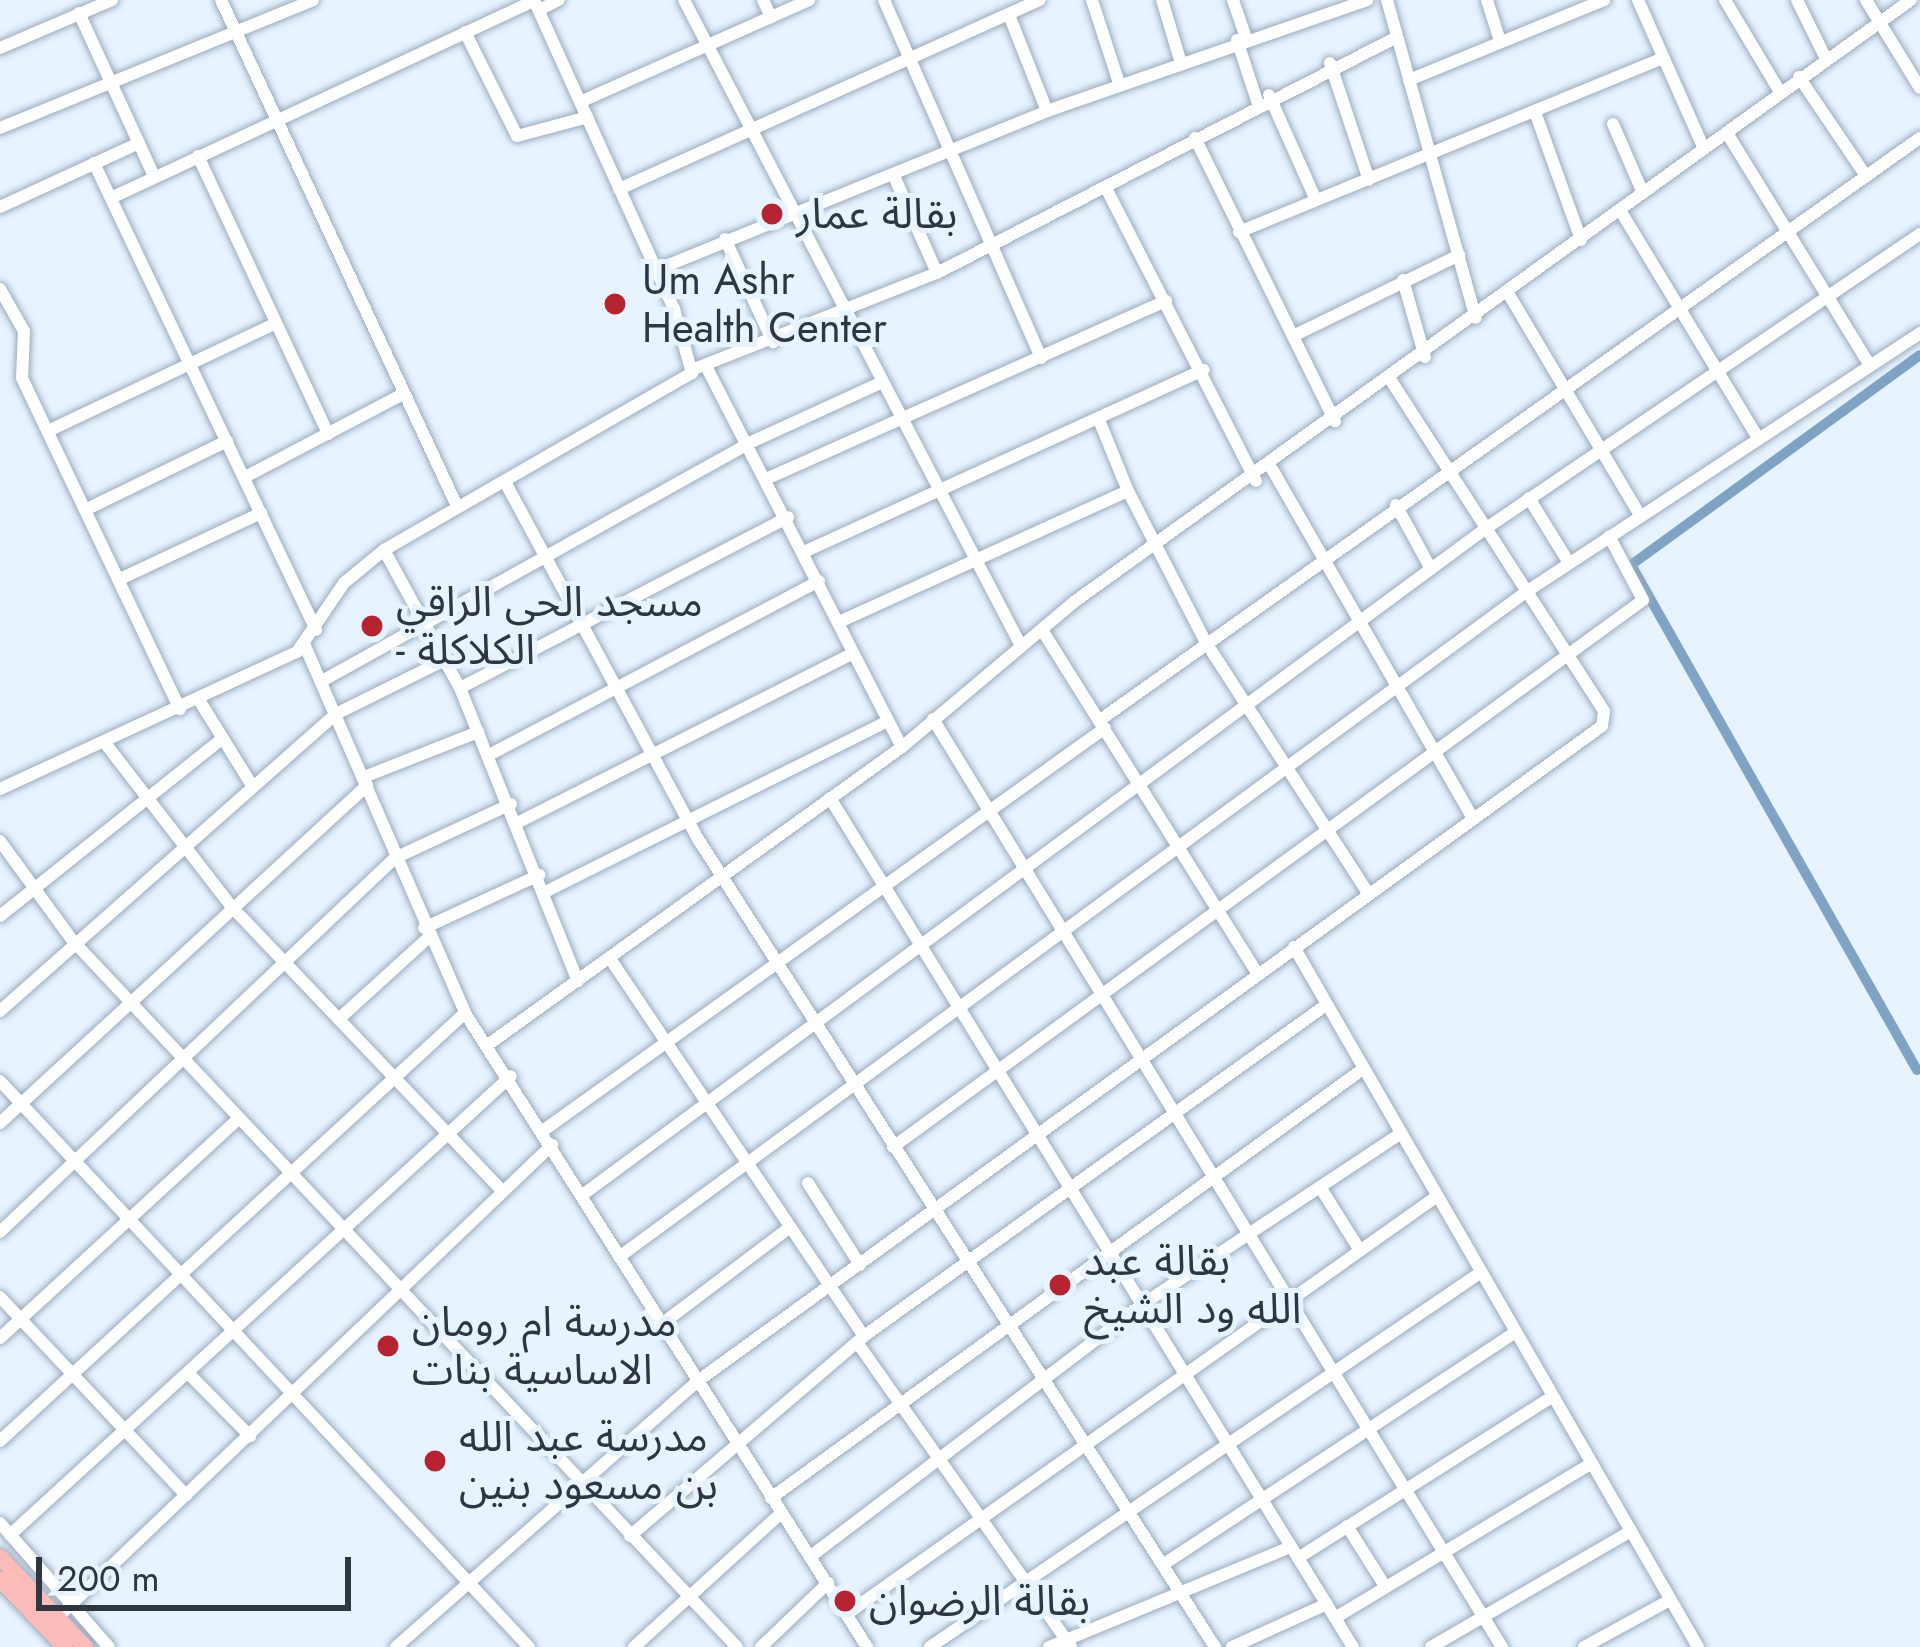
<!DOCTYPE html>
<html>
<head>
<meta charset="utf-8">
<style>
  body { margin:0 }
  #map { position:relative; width:1920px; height:1647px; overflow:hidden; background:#e7f3ff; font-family:Jost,"Noto Sans Arabic",sans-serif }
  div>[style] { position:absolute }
  .canal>* { height:10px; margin:-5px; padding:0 5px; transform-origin:5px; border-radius:5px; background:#7fa3c5 }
  .roads { filter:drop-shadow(0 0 3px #9aacbe) drop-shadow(0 0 3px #9aacbe) }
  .minor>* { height:12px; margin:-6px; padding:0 6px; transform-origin:6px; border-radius:6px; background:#fff }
  .major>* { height:16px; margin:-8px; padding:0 8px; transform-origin:8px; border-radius:8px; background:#fbbbb9 }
  .dots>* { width:33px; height:33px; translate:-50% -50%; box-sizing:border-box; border:6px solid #e7f3ff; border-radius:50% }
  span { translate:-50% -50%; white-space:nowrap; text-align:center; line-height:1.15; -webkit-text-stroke:10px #e7f3ff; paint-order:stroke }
  .poi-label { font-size:42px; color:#2f373e }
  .left { translate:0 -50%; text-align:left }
  .scale { position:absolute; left:36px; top:1557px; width:315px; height:54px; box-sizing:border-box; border:6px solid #2f373e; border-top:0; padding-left:15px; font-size:36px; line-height:42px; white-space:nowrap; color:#2f373e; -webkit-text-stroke:9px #e7f3ff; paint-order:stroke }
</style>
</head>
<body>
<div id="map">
  <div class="canal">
    <i style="left:1917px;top:1070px;width:580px;rotate:-119.52deg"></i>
    <i style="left:1631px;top:565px;width:357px;rotate:-36deg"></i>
  </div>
  <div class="roads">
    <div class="minor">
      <i style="left:221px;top:0;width:558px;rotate:65deg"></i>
      <i style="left:684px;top:0;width:729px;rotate:62.45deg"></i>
      <i style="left:763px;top:0;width:19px;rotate:65deg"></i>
      <i style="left:884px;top:0;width:391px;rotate:66.3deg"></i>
      <i style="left:1092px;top:0;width:90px;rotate:72deg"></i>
      <i style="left:1162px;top:0;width:66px;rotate:73.2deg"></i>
      <i style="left:1233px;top:0;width:39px;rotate:71deg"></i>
      <i style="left:1387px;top:0;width:330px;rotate:74.4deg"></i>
      <i style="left:1487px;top:0;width:43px;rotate:72.4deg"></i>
      <i style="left:1638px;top:0;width:163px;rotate:66.1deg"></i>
      <i style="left:1725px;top:0;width:107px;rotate:59.1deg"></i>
      <i style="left:1797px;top:0;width:66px;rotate:63.8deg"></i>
      <i style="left:1866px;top:0;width:103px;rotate:58.5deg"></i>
      <i style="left:539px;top:10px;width:22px;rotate:-27deg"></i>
      <i style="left:79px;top:13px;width:179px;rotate:65.3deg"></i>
      <i style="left:1009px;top:15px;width:103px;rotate:68.4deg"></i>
      <i style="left:465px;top:32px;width:116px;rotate:63.4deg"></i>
      <i style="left:517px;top:136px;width:73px;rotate:-15deg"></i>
      <i style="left:1237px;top:40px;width:64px;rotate:71.8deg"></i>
      <i style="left:0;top:48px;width:122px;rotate:-23.2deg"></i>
      <i style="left:1330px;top:63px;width:123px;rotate:71.6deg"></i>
      <i style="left:1799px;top:77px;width:120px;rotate:55.9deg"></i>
      <i style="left:1409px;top:80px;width:211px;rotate:-22.3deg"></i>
      <i style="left:1269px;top:95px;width:115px;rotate:65.9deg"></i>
      <i style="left:580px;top:102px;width:251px;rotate:-24deg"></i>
      <i style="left:1535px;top:112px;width:136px;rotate:70.2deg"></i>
      <i style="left:1613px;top:124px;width:75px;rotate:66.5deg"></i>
      <i style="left:0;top:128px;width:338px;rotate:-22.2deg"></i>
      <i style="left:1727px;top:133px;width:271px;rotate:58.4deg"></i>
      <i style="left:1195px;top:138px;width:316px;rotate:63.7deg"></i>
      <i style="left:198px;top:156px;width:307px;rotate:64.9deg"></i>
      <i style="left:94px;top:163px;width:517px;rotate:64.57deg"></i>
      <i style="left:894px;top:176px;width:106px;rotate:66.1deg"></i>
      <i style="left:1106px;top:188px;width:329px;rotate:62.9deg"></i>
      <i style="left:619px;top:189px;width:461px;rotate:-24.2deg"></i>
      <i style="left:111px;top:198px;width:467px;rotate:-25deg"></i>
      <i style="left:0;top:207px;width:153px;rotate:-24.7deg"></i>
      <i style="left:1620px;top:210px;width:267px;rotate:58.8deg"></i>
      <i style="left:1239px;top:232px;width:459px;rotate:-22.3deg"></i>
      <i style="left:725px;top:239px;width:114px;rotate:65deg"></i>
      <i style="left:656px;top:270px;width:422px;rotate:-22.1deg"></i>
      <i style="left:1047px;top:111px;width:339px;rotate:-19.1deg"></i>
      <i style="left:1403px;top:280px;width:80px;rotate:74.1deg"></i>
      <i style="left:0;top:289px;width:48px;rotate:60.3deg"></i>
      <i style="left:24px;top:331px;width:47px;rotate:92.4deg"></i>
      <i style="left:22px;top:378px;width:367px;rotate:64.5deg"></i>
      <i style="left:1508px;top:293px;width:257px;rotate:59.3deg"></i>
      <i style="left:1293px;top:336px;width:185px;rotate:-26deg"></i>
      <i style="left:694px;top:369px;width:261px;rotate:-21.6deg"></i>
      <i style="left:937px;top:273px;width:517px;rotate:-27.16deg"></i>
      <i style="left:708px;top:370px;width:424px;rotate:62.8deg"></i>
      <i style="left:1099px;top:420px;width:77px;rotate:67.8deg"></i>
      <i style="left:48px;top:431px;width:250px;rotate:-25.3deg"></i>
      <i style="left:1272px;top:469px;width:403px;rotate:60.1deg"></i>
      <i style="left:247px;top:476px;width:176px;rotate:-27.7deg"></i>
      <i style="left:766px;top:479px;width:438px;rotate:-24deg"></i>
      <i style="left:505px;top:482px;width:409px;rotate:61.6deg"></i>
      <i style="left:700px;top:842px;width:956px;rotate:57.39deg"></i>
      <i style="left:1529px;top:498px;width:76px;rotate:58.4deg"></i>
      <i style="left:1396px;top:505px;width:73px;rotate:61.3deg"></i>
      <i style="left:85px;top:510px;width:158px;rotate:-25.9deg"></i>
      <i style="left:384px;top:550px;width:158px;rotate:61.2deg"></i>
      <i style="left:460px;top:688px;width:316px;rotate:68.1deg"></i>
      <i style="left:806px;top:551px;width:437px;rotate:-24.5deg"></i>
      <i style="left:120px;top:579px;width:156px;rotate:-25.1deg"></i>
      <i style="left:839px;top:622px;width:317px;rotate:-24.4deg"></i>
      <i style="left:1128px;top:491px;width:169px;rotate:62.8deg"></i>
      <i style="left:1205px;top:641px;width:300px;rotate:57.1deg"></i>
      <i style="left:1042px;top:630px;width:403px;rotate:57.9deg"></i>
      <i style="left:305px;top:646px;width:400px;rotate:66.4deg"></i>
      <i style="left:465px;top:1013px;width:751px;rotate:57.62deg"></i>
      <i style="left:322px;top:681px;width:487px;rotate:-29.1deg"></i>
      <i style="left:747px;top:444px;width:146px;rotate:-24.6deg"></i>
      <i style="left:460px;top:688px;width:370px;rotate:-27.5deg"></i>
      <i style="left:199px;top:700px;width:99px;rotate:58.2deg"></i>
      <i style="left:933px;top:719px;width:1089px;rotate:58.49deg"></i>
      <i style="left:1100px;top:720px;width:1006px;rotate:-35.37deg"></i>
      <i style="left:105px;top:743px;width:205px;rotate:52.3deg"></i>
      <i style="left:230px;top:905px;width:395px;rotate:46.4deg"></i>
      <i style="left:489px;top:755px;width:373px;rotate:-27.8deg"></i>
      <i style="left:364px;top:777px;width:123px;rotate:-21.5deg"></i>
      <i style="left:0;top:789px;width:327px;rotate:-24.8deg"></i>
      <i style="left:297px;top:652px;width:83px;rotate:-55.7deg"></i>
      <i style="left:344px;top:583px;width:52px;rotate:-39.5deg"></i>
      <i style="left:384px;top:550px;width:355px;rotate:-29.9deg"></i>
      <i style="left:692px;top:373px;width:66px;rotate:-105.7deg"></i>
      <i style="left:674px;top:309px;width:339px;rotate:-114.4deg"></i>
      <i style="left:830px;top:798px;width:997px;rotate:58.37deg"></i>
      <i style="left:519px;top:822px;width:374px;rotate:-26.8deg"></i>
      <i style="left:0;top:841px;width:124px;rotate:53.9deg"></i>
      <i style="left:73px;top:941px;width:969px;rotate:46.76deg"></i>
      <i style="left:545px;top:892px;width:381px;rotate:-26.5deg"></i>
      <i style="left:0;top:916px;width:284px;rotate:-38.6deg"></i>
      <i style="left:424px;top:928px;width:127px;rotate:-24.7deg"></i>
      <i style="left:1294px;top:947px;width:808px;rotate:60.01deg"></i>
      <i style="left:611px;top:960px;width:453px;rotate:56.1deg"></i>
      <i style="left:0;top:1011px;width:448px;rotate:-41.5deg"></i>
      <i style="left:336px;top:714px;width:122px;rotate:-26.4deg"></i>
      <i style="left:340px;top:1018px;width:119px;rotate:-42.3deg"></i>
      <i style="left:489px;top:1044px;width:509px;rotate:-35.72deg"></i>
      <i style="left:902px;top:747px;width:225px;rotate:-40.1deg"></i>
      <i style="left:1074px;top:602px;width:1031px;rotate:-35.73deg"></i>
      <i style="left:0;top:1081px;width:775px;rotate:46.94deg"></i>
      <i style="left:0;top:1123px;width:499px;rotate:-42.6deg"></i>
      <i style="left:544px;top:1130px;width:690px;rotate:-35.62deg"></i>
      <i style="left:893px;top:1147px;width:928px;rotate:-36.1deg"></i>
      <i style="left:1643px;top:600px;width:72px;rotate:-118deg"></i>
      <i style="left:808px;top:1183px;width:97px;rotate:57.6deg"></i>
      <i style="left:1320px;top:1187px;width:73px;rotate:57.8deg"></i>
      <i style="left:581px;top:1196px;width:1123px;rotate:-36.42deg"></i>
      <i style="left:1485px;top:529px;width:526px;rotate:-34.14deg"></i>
      <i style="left:0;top:1232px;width:544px;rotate:-43.44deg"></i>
      <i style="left:395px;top:858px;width:128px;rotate:-25deg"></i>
      <i style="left:619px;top:1257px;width:1125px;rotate:-36.25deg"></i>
      <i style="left:1526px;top:592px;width:472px;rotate:-33.3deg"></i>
      <i style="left:0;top:1297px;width:272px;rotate:46.8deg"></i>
      <i style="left:659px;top:1326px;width:163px;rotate:-37deg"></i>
      <i style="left:0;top:1338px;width:325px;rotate:-42.6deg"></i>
      <i style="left:859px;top:1345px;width:369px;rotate:54.9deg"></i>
      <i style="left:190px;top:1375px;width:86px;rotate:45.5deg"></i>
      <i style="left:0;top:1441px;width:632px;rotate:-42.63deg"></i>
      <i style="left:771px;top:1498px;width:731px;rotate:-35.93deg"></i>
      <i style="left:0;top:1523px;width:165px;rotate:48.7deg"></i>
      <i style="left:1347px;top:1526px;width:71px;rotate:57.7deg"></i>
      <i style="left:10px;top:1535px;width:679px;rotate:-42.49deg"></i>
      <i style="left:630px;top:1536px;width:308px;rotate:-40.5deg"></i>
      <i style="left:864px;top:1336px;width:568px;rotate:-35.62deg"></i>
      <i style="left:811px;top:1556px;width:413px;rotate:-37.2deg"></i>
      <i style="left:1140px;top:1306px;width:312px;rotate:-33.5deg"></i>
      <i style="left:1298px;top:1558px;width:301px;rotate:-32.4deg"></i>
      <i style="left:1164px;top:1564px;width:419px;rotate:-33.4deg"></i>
      <i style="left:848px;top:1613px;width:720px;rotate:-35.28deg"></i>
      <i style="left:57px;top:1618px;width:685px;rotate:-43.7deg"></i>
      <i style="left:1335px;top:1618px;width:298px;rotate:-31.1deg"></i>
      <i style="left:396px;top:1647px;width:399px;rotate:-41.4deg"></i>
      <i style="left:695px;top:1383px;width:1120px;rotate:-35.92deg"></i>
      <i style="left:1602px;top:726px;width:15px;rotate:-82deg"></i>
      <i style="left:1604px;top:711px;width:393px;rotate:-122.8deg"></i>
      <i style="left:634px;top:1647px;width:197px;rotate:-42.3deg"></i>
      <i style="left:761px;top:1647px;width:93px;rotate:-43.7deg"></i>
      <i style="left:930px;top:1647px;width:665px;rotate:-34.22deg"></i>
      <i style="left:1049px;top:1647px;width:262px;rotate:-22.5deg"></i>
      <i style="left:1232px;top:1647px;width:104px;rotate:-24.4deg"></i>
      <i style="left:1431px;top:1647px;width:229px;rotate:-30.1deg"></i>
      <i style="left:1584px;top:1647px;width:98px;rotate:-28.7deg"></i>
    </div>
    <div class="major">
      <i style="left:0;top:1557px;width:124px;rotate:46.6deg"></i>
      <i style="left:0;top:1579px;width:94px;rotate:46.3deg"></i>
    </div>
  </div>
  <div class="dots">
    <i style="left:772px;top:214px;background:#b52430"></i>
    <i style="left:615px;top:304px;background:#b52430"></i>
    <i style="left:372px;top:626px;background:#b52430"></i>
    <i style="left:1060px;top:1285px;background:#b52430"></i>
    <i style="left:388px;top:1346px;background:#b52430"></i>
    <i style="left:435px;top:1461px;background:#b52430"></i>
    <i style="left:845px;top:1601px;background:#b52430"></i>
  </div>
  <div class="poi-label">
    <span class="left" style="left:796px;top:214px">بقالة عمار</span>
    <span class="left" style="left:642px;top:304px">Um Ashr<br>Health Center</span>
    <span class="left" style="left:396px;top:626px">مسجد الحي الراقي<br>- الكلاكلة</span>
    <span class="left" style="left:1084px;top:1285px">بقالة عبد<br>الله ود الشيخ</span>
    <span class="left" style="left:412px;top:1346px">مدرسة ام رومان<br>الاساسية بنات</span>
    <span class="left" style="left:459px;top:1461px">مدرسة عبد الله<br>بن مسعود بنين</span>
    <span class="left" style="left:869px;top:1601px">بقالة الرضوان</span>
  </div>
  <div class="scale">200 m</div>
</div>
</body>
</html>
